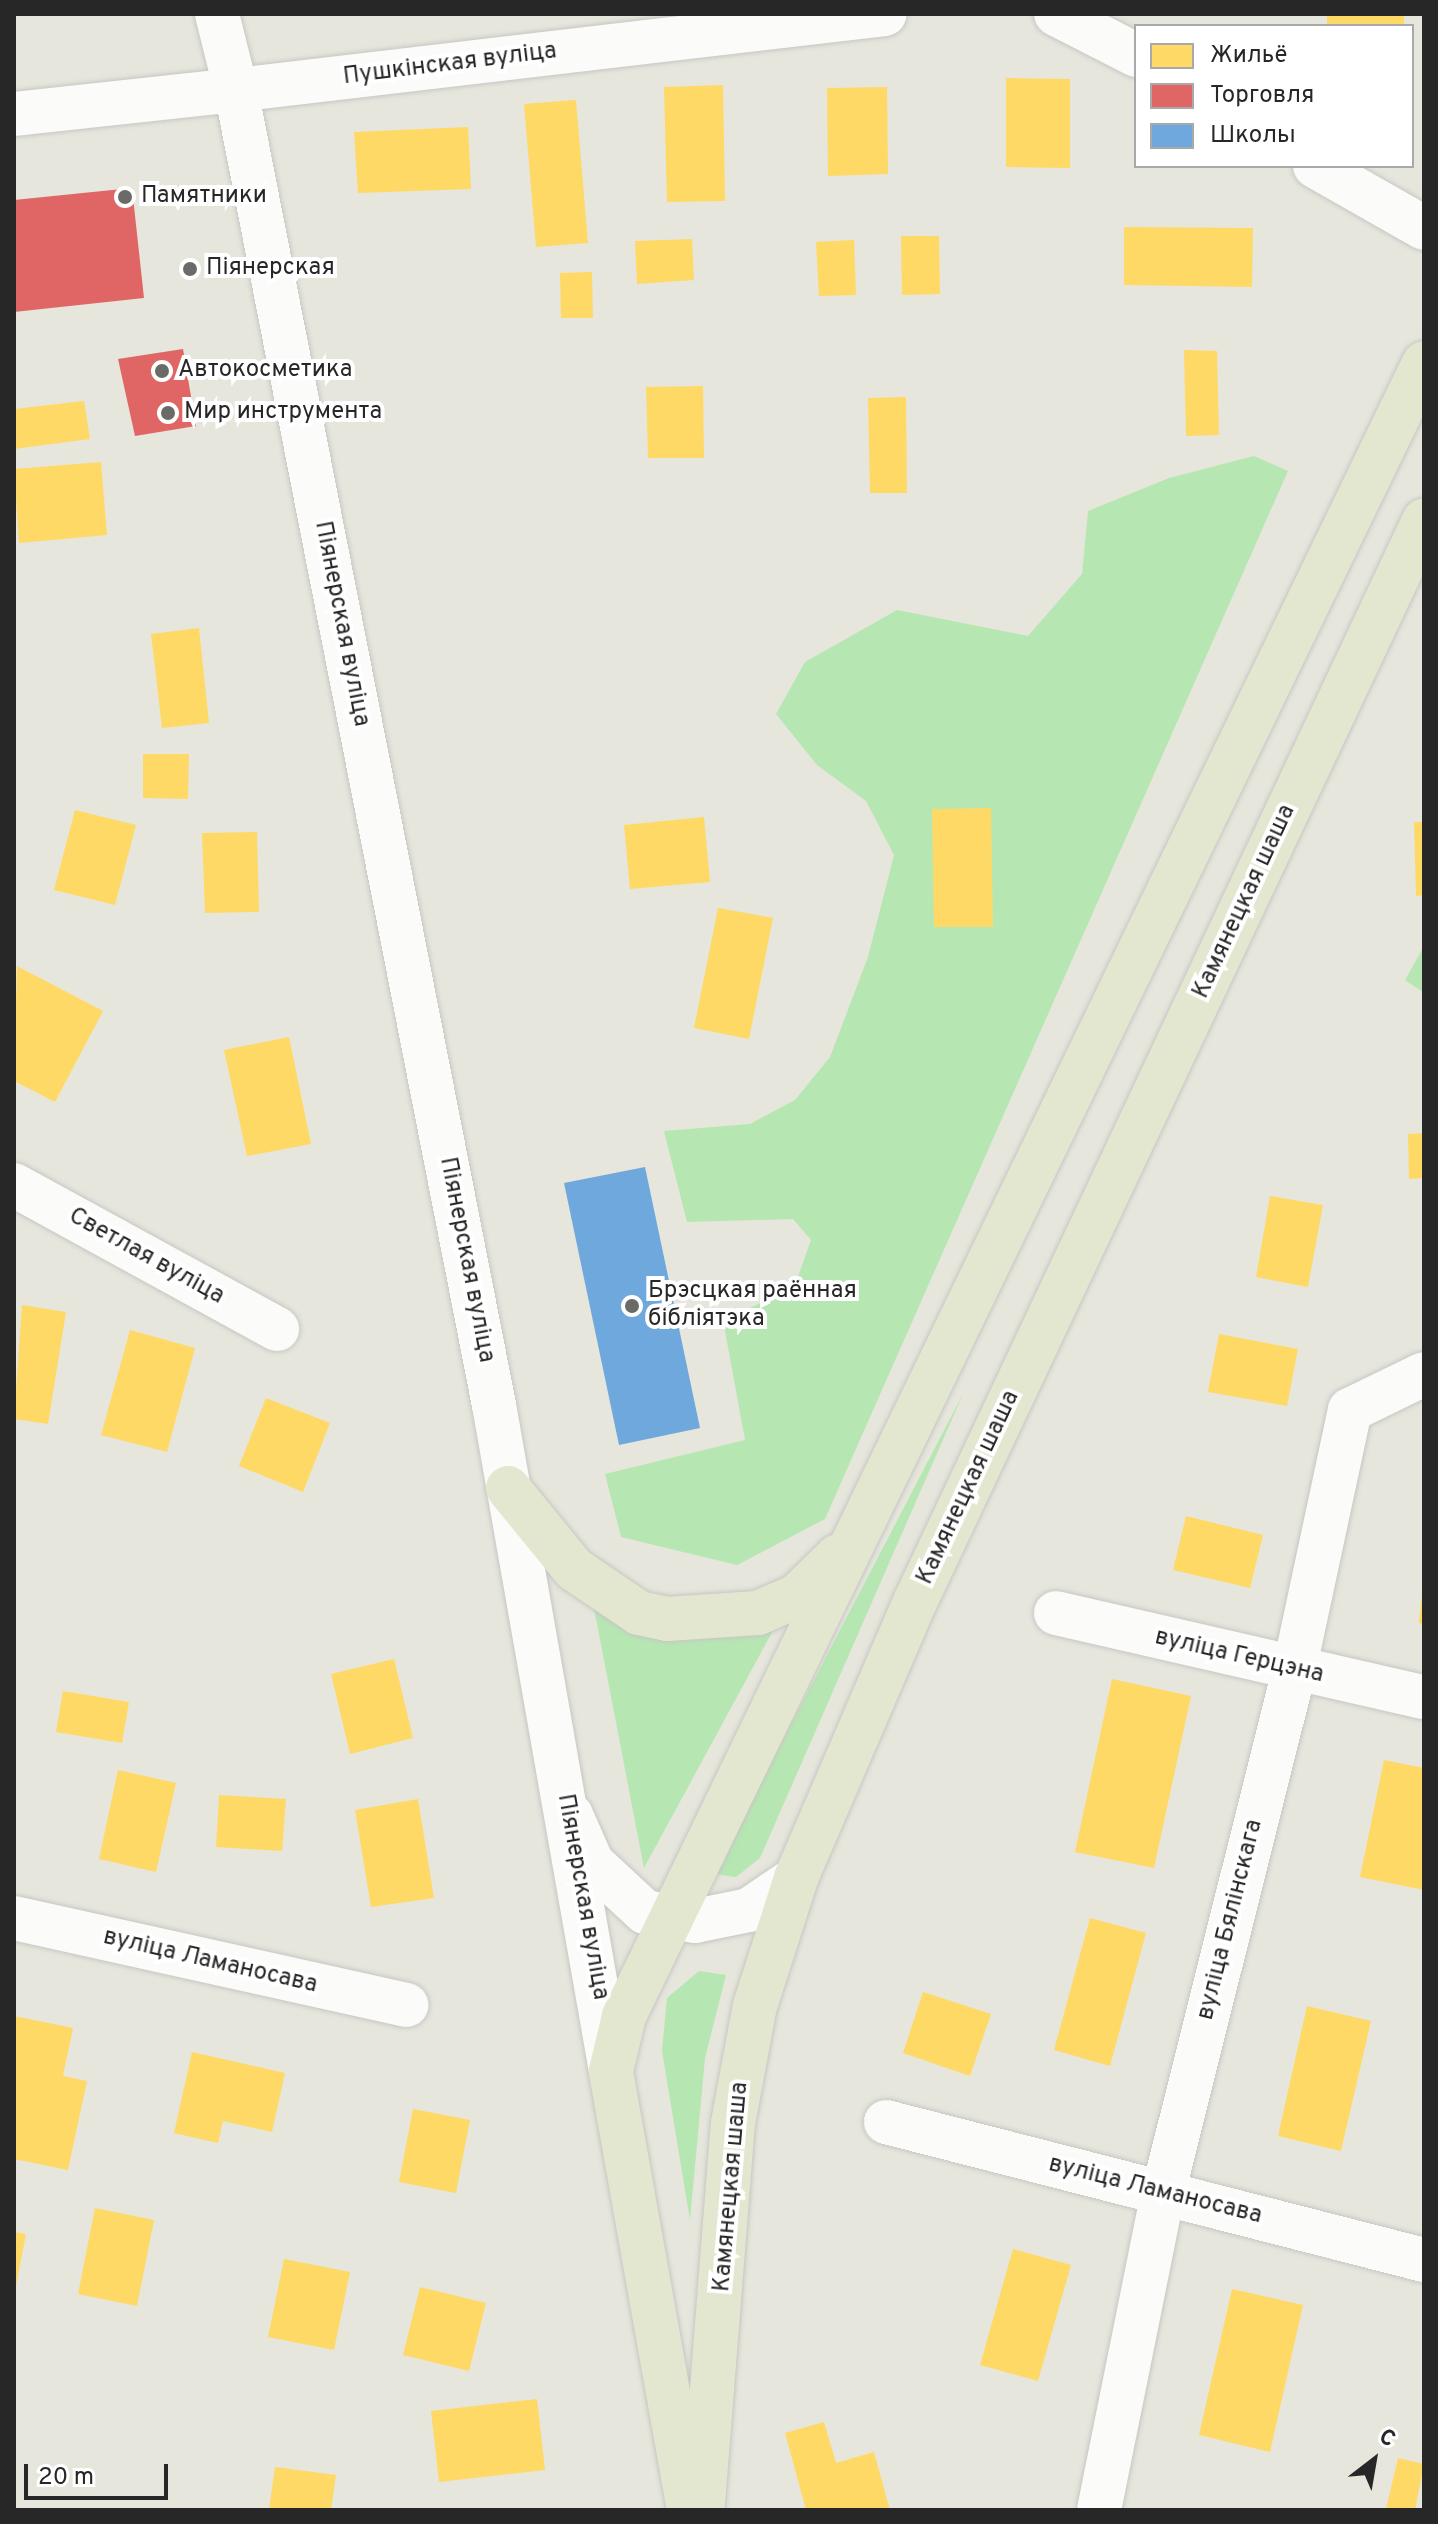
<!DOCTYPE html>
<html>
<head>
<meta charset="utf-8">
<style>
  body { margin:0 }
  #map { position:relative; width:1438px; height:2524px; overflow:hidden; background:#e6e6dc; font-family:Overpass,sans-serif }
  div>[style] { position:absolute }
  .green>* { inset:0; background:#b6e7b2 }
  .homes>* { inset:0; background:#ffd966 }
  .shops>* { inset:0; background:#e06666 }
  .schools>* { inset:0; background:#6fa8dc }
  .roads { filter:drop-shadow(0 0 2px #c7c6c5) drop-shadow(0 0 2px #c7c6c5) }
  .minor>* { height:44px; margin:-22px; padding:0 22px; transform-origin:22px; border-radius:22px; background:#fbfbfa }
  .tertiary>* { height:44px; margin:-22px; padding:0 22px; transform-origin:22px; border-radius:22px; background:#fbfbfa }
  .secondary>* { height:44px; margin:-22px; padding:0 22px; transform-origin:22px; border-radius:22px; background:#fbfbfa }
  .primary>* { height:44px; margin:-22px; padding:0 22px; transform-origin:22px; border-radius:22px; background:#e4e7d0 }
  .dots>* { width:22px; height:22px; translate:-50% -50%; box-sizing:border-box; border:4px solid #fff; border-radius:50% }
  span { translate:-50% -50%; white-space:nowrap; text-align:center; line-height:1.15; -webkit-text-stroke:8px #fff; paint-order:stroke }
  .street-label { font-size:24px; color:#272727 }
  .poi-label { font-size:24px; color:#272727 }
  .left { translate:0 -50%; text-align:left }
  .frame { position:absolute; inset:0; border:16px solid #272727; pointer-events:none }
  .legend { position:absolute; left:1134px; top:24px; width:280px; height:144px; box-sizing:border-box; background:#fff; border:2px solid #a9a9a9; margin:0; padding:10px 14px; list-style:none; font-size:24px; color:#272727 }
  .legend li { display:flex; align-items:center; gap:16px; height:40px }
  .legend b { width:40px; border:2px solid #a9a9a9 }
  .north { position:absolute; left:1334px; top:2420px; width:80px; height:80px; -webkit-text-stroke:6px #fff; paint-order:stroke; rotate:31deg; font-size:22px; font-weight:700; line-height:32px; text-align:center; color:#272727 }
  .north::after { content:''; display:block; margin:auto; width:28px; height:36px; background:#272727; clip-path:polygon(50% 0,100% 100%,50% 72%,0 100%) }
  .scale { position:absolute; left:24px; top:2464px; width:144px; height:36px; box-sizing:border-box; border:4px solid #272727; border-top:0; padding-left:10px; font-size:24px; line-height:28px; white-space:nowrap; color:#272727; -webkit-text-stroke:6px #fff; paint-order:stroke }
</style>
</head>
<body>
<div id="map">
  <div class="green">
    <i style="clip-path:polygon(1254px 456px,1288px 471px,825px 1519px,737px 1565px,621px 1537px,605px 1474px,745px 1440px,723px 1320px,794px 1288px,811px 1240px,793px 1219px,687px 1222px,664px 1131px,750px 1124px,795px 1100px,830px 1057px,868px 957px,894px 855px,866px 801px,817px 765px,776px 714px,805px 662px,897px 610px,1028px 636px,1082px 574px,1088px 511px,1169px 478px)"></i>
    <i style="clip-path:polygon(1424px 946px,1424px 993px,1405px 980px)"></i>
    <i style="clip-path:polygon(963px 1394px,760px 1858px,736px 1877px,713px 1874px)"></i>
    <i style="clip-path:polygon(593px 1603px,776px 1625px,644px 1868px)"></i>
    <i style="clip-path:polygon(699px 1971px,726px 1975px,705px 2058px,690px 2220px,662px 2051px,667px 1998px)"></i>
  </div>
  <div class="homes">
    <i style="clip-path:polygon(1327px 14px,1404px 14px,1404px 26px,1327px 26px)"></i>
    <i style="clip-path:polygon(1006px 78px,1070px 79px,1070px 168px,1006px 167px)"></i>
    <i style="clip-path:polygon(723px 85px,725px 201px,667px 202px,664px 87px)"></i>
    <i style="clip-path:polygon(887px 87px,888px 174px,828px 176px,827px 88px)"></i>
    <i style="clip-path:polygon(576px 100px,588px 243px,536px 247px,524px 104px)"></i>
    <i style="clip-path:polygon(468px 127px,471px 189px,358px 193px,354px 132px)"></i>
    <i style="clip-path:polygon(1124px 227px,1253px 228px,1252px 287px,1124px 285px)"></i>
    <i style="clip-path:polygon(901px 236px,939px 236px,940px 294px,902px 295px)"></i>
    <i style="clip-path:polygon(692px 239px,694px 280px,637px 284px,635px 241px)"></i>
    <i style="clip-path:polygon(854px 240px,856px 295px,819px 296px,816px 242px)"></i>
    <i style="clip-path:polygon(592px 272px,593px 318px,561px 318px,560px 273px)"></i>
    <i style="clip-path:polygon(1184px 350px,1217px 351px,1219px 435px,1186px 436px)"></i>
    <i style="clip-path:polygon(703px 386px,704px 458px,648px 458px,646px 387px)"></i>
    <i style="clip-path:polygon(906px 397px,907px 493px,870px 493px,868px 398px)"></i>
    <i style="clip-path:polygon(84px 401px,90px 439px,14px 449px,14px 409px)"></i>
    <i style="clip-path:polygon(101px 462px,107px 535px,19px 543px,14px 469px)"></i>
    <i style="clip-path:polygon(199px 628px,209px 723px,162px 728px,151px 634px)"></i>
    <i style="clip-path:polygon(143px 754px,189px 754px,188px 799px,143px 798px)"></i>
    <i style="clip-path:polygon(991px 808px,993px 927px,934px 927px,932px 809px)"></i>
    <i style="clip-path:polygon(75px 810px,136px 825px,115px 905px,54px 890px)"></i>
    <i style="clip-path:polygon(704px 817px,710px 882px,630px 889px,624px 825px)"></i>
    <i style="clip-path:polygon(1414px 822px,1424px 822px,1424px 895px,1416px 896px)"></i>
    <i style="clip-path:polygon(257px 832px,259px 912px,205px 913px,202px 833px)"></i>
    <i style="clip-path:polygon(718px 908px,773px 918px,749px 1039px,694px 1028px)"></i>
    <i style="clip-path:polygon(17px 966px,103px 1011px,55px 1102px,14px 1081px)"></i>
    <i style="clip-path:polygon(289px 1037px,311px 1144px,247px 1156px,224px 1050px)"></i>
    <i style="clip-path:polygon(1424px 1133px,1424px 1178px,1409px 1179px,1408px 1134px)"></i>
    <i style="clip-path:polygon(1270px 1196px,1323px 1205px,1308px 1287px,1256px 1277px)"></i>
    <i style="clip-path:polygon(22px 1305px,66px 1312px,48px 1424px,14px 1419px)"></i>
    <i style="clip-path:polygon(130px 1330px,195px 1348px,167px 1452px,101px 1435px)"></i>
    <i style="clip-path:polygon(1219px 1334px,1298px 1349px,1287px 1406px,1208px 1392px)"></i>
    <i style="clip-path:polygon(266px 1398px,330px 1423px,303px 1492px,239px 1466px)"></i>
    <i style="clip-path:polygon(1186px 1516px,1263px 1535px,1250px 1588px,1173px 1570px)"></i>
    <i style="clip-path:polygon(1422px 1594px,1424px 1594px,1424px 1624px,1419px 1623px)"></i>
    <i style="clip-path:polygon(394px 1659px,413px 1738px,350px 1754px,331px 1674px)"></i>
    <i style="clip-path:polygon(1112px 1679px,1191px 1696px,1154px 1868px,1075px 1852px)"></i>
    <i style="clip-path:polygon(63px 1691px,129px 1702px,122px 1743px,56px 1732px)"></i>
    <i style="clip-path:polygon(1384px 1760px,1424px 1768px,1424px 1890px,1360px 1877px)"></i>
    <i style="clip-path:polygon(118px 1770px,176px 1783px,156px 1872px,99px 1859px)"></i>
    <i style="clip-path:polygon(219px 1795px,286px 1799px,282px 1851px,216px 1847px)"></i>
    <i style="clip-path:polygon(418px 1799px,434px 1898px,371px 1907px,355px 1810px)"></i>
    <i style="clip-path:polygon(1090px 1918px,1146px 1933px,1110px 2066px,1054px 2050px)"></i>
    <i style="clip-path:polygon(923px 1992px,991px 2014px,970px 2076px,903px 2053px)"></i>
    <i style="clip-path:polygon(1307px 2006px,1371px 2021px,1341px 2151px,1278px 2136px)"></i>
    <i style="clip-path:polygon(14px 2016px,73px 2028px,63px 2076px,87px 2081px,68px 2170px,14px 2159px)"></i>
    <i style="clip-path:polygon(192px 2052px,285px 2073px,272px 2132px,223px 2121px,218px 2143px,174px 2133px)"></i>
    <i style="clip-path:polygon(413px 2109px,470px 2120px,456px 2193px,399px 2182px)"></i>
    <i style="clip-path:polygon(95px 2208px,154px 2220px,137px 2306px,78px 2294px)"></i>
    <i style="clip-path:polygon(14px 2232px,26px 2234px,15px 2291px,14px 2291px)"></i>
    <i style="clip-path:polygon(1013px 2249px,1071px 2265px,1038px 2381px,980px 2365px)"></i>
    <i style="clip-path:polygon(284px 2259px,350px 2272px,334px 2350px,268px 2337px)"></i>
    <i style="clip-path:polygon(420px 2287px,486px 2303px,469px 2371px,403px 2355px)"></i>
    <i style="clip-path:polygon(1232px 2289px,1303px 2305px,1270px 2452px,1199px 2435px)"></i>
    <i style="clip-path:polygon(537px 2399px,545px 2470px,439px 2482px,431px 2411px)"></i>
    <i style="clip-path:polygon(824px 2422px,836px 2463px,874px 2452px,890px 2510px,806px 2510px,785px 2433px)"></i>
    <i style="clip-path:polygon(1398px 2458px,1424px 2464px,1415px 2510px,1386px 2509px)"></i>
    <i style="clip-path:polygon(275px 2467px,336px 2475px,331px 2510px,269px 2510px)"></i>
  </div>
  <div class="shops">
    <i style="clip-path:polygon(132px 188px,144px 298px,14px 312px,14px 200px)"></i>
    <i style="clip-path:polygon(183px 349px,196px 426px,135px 436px,118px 359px)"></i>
  </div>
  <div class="schools">
    <i style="clip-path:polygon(645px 1167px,700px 1428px,619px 1445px,564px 1183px)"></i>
  </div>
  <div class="roads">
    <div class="minor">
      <i style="left:1056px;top:14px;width:90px;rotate:27.1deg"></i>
      <i style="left:236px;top:90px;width:653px;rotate:-6.68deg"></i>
      <i style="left:1315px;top:166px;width:125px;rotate:29.6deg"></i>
      <i style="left:14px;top:1185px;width:300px;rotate:28.7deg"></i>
      <i style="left:1056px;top:1613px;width:377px;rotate:12.9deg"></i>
      <i style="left:571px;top:1815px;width:52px;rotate:66.4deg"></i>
      <i style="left:592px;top:1863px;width:72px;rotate:42.8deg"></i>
      <i style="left:645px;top:1912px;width:51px;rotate:10.2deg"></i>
      <i style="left:695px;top:1921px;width:55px;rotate:-11.5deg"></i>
      <i style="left:749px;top:1910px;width:57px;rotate:-34.2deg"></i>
      <i style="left:14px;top:1918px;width:402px;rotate:12.5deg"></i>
      <i style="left:886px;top:2122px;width:555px;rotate:14.39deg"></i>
      <i style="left:1099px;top:2510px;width:323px;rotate:-78.6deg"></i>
      <i style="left:1163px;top:2193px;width:538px;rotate:-75.91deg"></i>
      <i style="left:1294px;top:1671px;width:267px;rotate:-77.9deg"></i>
      <i style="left:1350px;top:1410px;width:82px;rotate:-25.9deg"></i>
    </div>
    <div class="tertiary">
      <i style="left:217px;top:14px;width:78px;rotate:76deg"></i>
    </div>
    <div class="secondary">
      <i style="left:14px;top:114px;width:223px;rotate:-6.2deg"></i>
      <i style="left:236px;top:90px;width:1340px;rotate:78.9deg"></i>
      <i style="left:494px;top:1405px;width:676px;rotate:80.04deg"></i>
    </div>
    <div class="primary">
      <i style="left:508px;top:1488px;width:104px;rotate:50.8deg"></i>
      <i style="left:574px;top:1569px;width:78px;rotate:34.1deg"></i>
      <i style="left:639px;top:1613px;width:29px;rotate:12deg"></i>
      <i style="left:667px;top:1619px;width:91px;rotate:-3.8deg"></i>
      <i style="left:758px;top:1613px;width:43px;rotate:-23.6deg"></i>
      <i style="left:797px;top:1596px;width:57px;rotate:-44.3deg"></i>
      <i style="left:703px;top:2503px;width:381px;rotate:-85.5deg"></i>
      <i style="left:733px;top:2123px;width:119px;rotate:-79.4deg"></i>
      <i style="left:755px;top:2006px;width:134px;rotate:-72.2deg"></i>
      <i style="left:796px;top:1878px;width:301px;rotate:-66.7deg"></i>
      <i style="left:915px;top:1602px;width:1195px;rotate:-64.79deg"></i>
      <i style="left:689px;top:2510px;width:446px;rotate:-100.1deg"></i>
      <i style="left:611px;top:2071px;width:57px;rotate:-76.7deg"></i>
      <i style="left:624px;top:2016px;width:1836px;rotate:-64.17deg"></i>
    </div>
  </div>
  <div class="dots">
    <i style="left:125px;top:197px;background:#6a6a66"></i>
    <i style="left:190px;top:269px;background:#6a6a66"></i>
    <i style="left:162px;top:371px;background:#6a6a66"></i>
    <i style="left:168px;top:413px;background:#6a6a66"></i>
    <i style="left:632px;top:1306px;background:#6a6a66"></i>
  </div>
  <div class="street-label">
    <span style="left:450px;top:65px;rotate:-7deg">Пушкінская вуліца</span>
    <span style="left:341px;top:624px;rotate:79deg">Піянерская вуліца</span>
    <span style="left:1245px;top:902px;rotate:-65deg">Камянецкая шаша</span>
    <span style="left:146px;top:1257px;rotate:29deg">Светлая вуліца</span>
    <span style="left:466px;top:1260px;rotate:79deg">Піянерская вуліца</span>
    <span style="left:969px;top:1488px;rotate:-65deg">Камянецкая шаша</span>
    <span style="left:1239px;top:1657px;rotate:13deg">вуліца Герцэна</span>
    <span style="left:582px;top:1897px;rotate:80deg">Піянерская вуліца</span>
    <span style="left:1231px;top:1920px;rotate:-76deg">вуліца Бялінскага</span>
    <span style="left:210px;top:1962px;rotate:13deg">вуліца Ламаносава</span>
    <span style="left:732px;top:2187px;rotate:-85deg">Камянецкая шаша</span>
    <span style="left:1155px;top:2191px;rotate:14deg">вуліца Ламаносава</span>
  </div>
  <div class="poi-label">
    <span class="left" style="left:141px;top:197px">Памятники</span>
    <span class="left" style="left:206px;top:269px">Піянерская</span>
    <span class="left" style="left:178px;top:371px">Автокосметика</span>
    <span class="left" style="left:184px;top:413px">Мир инструмента</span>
    <span class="left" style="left:648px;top:1306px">Брэсцкая раённая<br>бібліятэка</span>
  </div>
  <div class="frame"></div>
  <ul class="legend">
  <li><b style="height:22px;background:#ffd966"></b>Жильё</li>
  <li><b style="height:22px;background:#e06666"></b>Торговля</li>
  <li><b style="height:22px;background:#6fa8dc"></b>Школы</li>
  </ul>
  <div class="north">С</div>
  <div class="scale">20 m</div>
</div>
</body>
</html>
